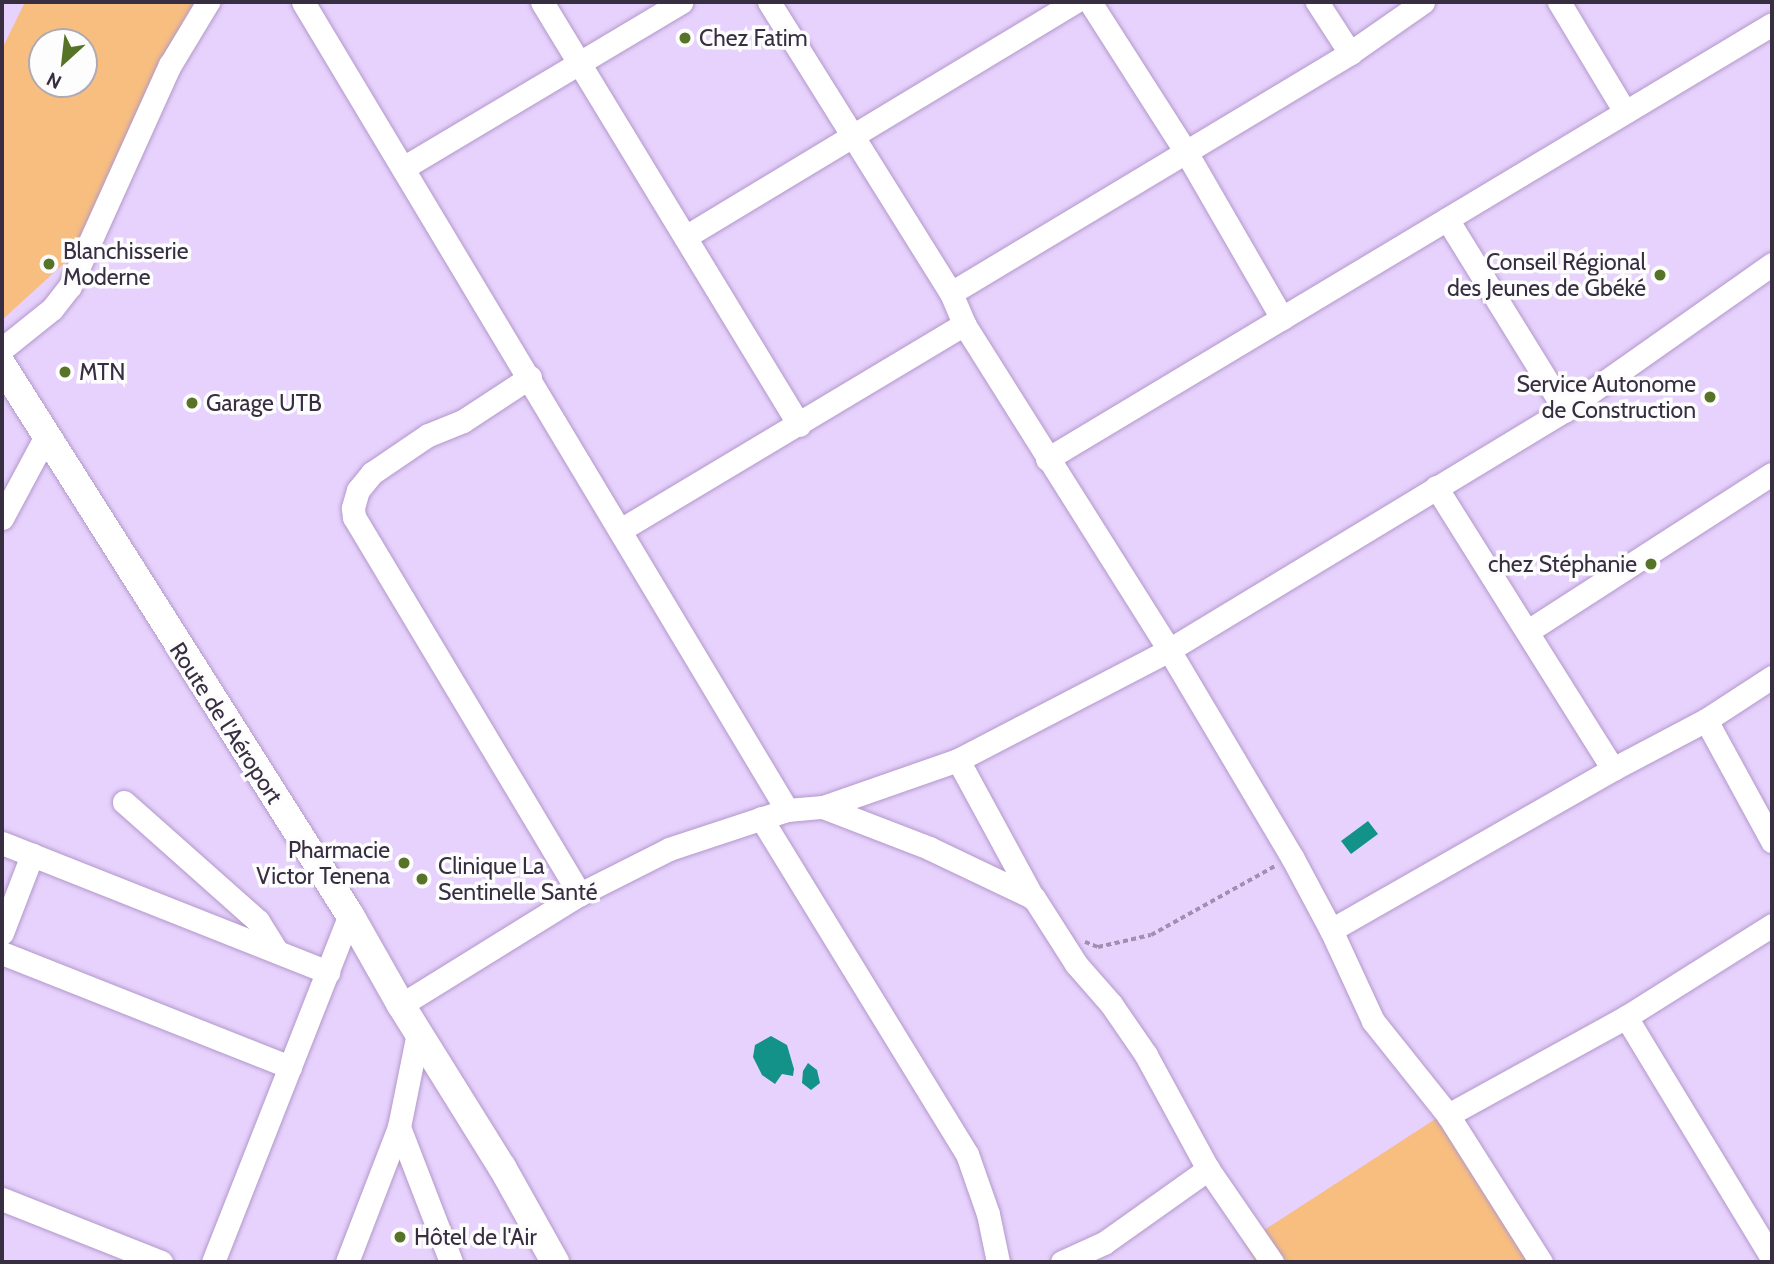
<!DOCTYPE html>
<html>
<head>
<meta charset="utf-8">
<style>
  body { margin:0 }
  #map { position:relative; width:1774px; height:1264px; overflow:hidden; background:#e7d2fd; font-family:Cabin,sans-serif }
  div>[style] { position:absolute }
  .green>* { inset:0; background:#f7be80 }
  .water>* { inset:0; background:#13928a }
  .path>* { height:3.5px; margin-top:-1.75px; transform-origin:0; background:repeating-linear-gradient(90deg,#a08fb1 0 5px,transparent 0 8.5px) }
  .roads { filter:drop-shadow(0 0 2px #b298ca) drop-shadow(0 0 2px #b298ca) }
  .minor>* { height:23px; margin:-11.5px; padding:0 11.5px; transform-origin:11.5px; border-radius:11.5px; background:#fff }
  .major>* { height:28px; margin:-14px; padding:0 14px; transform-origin:14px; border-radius:14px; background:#fff }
  .dots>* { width:19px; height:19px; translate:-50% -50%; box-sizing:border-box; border:4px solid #fdfdfd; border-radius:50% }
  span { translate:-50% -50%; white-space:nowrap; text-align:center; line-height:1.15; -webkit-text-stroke:7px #fdfdfd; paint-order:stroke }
  .poi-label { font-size:23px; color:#382e42 }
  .left { translate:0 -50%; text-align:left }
  .right { translate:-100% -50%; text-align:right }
  .street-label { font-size:23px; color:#382e42 }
  .frame { position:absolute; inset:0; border:4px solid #382e42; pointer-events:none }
  .north { position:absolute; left:28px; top:28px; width:70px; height:70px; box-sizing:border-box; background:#fdfdfd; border:2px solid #aeaab2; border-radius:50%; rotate:207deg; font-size:19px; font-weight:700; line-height:28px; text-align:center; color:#382e42 }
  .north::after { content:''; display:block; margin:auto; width:24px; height:32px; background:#567328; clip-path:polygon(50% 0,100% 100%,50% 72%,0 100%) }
</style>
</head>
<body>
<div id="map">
  <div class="green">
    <i style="clip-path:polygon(evenodd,25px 2px,194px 2px,162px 59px,71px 257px,2px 320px,2px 49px,25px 2px,42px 42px,84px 42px,84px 84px,42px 84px,42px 42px)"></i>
    <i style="clip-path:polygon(1440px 1116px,1531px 1262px,1256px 1262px,1244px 1243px)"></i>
  </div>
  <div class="water">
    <i style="clip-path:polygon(1368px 821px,1378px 834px,1351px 854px,1341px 841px)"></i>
    <i style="clip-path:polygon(771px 1036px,787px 1045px,794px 1069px,793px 1076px,782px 1074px,775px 1084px,762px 1075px,753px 1057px,755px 1045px)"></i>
    <i style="clip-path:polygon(808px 1063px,817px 1070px,820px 1083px,811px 1090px,802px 1083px,803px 1071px)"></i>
  </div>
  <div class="path">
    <i style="left:1085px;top:942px;width:14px;rotate:21deg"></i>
    <i style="left:1098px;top:947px;width:54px;rotate:-12.8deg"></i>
    <i style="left:1151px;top:935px;width:142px;rotate:-29.1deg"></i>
  </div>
  <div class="roads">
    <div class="minor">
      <i style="left:303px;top:2px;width:942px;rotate:59.08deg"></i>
      <i style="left:542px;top:2px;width:495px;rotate:58.7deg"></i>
      <i style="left:769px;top:2px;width:343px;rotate:58deg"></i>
      <i style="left:951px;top:293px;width:34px;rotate:67deg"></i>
      <i style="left:964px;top:324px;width:385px;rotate:57.8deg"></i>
      <i style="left:1169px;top:650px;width:241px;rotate:59.3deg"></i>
      <i style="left:1292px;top:857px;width:83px;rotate:61.9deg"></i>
      <i style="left:1331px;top:930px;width:100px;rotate:65.2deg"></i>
      <i style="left:1373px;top:1021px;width:120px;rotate:51.4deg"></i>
      <i style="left:1448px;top:1115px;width:174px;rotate:57.7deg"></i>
      <i style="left:1090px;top:2px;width:178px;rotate:57.4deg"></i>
      <i style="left:1186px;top:152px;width:192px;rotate:60deg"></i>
      <i style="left:1317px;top:2px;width:61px;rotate:57.1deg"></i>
      <i style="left:1559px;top:2px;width:128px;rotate:59deg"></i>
      <i style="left:403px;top:168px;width:324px;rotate:-30.8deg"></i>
      <i style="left:1447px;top:219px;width:225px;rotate:58.3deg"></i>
      <i style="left:685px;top:237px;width:455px;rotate:-31.1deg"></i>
      <i style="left:951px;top:293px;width:466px;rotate:-31deg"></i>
      <i style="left:1350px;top:53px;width:89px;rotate:-34.9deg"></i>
      <i style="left:2px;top:349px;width:64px;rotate:-38.7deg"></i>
      <i style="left:52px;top:309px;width:29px;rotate:-52deg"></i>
      <i style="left:70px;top:286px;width:243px;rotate:-65.7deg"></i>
      <i style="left:170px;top:65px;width:74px;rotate:-58.9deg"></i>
      <i style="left:530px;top:377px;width:80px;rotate:146.7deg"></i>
      <i style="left:463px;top:421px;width:38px;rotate:158deg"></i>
      <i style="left:428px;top:435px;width:68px;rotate:145.8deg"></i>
      <i style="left:372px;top:473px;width:22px;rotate:129deg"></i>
      <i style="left:358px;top:490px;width:19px;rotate:106deg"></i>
      <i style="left:353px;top:508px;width:9px;rotate:84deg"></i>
      <i style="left:354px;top:517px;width:440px;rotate:59.1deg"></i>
      <i style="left:1047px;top:459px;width:845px;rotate:-30.96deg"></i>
      <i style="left:1436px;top:487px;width:333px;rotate:57.9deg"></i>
      <i style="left:2px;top:518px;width:93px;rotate:-61.8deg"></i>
      <i style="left:622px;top:529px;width:399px;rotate:-30.9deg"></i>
      <i style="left:1528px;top:631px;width:290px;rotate:-32.8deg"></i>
      <i style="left:1706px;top:720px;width:138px;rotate:61.4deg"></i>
      <i style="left:958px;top:760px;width:157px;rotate:61.5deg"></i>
      <i style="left:124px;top:802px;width:179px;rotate:41.6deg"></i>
      <i style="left:258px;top:921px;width:36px;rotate:58deg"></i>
      <i style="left:823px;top:807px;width:114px;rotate:21.1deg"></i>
      <i style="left:929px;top:848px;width:116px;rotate:25.5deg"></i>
      <i style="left:1034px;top:898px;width:78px;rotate:57.5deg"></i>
      <i style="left:1076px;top:964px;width:53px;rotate:48.8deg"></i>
      <i style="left:1111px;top:1004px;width:62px;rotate:55.5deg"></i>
      <i style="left:1146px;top:1055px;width:130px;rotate:61.5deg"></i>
      <i style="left:1208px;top:1169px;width:113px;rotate:55.5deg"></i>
      <i style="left:761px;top:818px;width:394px;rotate:58.5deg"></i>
      <i style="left:967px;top:1154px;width:64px;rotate:70.7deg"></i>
      <i style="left:988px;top:1214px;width:49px;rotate:78.2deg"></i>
      <i style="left:2px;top:843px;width:351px;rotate:21.6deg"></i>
      <i style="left:1331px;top:930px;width:325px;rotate:-29.7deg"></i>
      <i style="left:1613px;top:769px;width:105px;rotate:-27.8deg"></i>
      <i style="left:1706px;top:720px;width:79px;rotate:-33.1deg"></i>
      <i style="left:2px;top:933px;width:84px;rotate:-69deg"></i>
      <i style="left:2px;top:953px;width:310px;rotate:21.6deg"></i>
      <i style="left:401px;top:1005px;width:211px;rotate:-31.8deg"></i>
      <i style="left:580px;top:894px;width:100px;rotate:-26.8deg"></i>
      <i style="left:669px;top:849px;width:124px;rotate:-18.3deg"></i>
      <i style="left:787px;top:810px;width:36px;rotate:-5deg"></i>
      <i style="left:823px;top:807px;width:143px;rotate:-19.2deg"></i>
      <i style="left:958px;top:760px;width:238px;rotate:-27.5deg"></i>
      <i style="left:1169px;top:650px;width:463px;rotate:-31.2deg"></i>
      <i style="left:1565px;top:410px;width:253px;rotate:-35.2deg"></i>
      <i style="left:1626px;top:1017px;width:282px;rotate:58.8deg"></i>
      <i style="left:1448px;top:1115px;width:203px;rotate:-28.8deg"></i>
      <i style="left:1626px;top:1017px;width:173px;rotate:-32.2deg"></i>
      <i style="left:399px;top:1127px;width:145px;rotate:68.9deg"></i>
      <i style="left:2px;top:1199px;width:171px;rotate:21.6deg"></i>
      <i style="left:213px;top:1262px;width:373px;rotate:-68.5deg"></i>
      <i style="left:347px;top:1262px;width:145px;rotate:-68.9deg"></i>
      <i style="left:399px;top:1127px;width:96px;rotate:-78.6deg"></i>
      <i style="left:1062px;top:1262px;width:46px;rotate:-24.3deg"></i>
      <i style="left:1104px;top:1243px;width:128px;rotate:-35.4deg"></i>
    </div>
    <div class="major">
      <i style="left:2px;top:365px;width:651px;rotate:57.68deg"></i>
      <i style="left:350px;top:915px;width:103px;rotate:60.5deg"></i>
      <i style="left:401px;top:1005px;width:191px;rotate:58.1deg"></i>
      <i style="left:502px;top:1167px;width:109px;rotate:60.8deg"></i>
    </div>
  </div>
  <div class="dots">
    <i style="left:685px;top:38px;background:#567328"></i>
    <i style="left:49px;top:264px;background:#567328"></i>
    <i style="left:1660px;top:275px;background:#567328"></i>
    <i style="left:65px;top:372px;background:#567328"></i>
    <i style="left:1710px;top:397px;background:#567328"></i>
    <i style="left:192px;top:403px;background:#567328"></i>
    <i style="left:1651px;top:564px;background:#567328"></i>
    <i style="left:404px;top:863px;background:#567328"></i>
    <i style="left:422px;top:879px;background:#567328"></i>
    <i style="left:400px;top:1237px;background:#567328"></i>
  </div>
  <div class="poi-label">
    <span class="left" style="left:699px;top:38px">Chez Fatim</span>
    <span class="left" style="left:63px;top:264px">Blanchisserie<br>Moderne</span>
    <span class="right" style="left:1646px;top:275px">Conseil Régional<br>des Jeunes de Gbéké</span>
    <span class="left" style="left:79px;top:372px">MTN</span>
    <span class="right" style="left:1696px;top:397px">Service Autonome<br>de Construction</span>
    <span class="left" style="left:206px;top:403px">Garage UTB</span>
    <span class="right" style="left:1637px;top:564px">chez Stéphanie</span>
    <span class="right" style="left:390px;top:863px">Pharmacie<br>Victor Tenena</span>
    <span class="left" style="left:438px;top:879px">Clinique La<br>Sentinelle Santé</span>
    <span class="left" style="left:414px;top:1237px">Hôtel de l'Air</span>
  </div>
  <div class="street-label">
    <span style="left:226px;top:723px;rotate:57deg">Route de l'Aéroport</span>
  </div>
  <div class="frame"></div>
  <div class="north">N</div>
</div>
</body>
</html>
